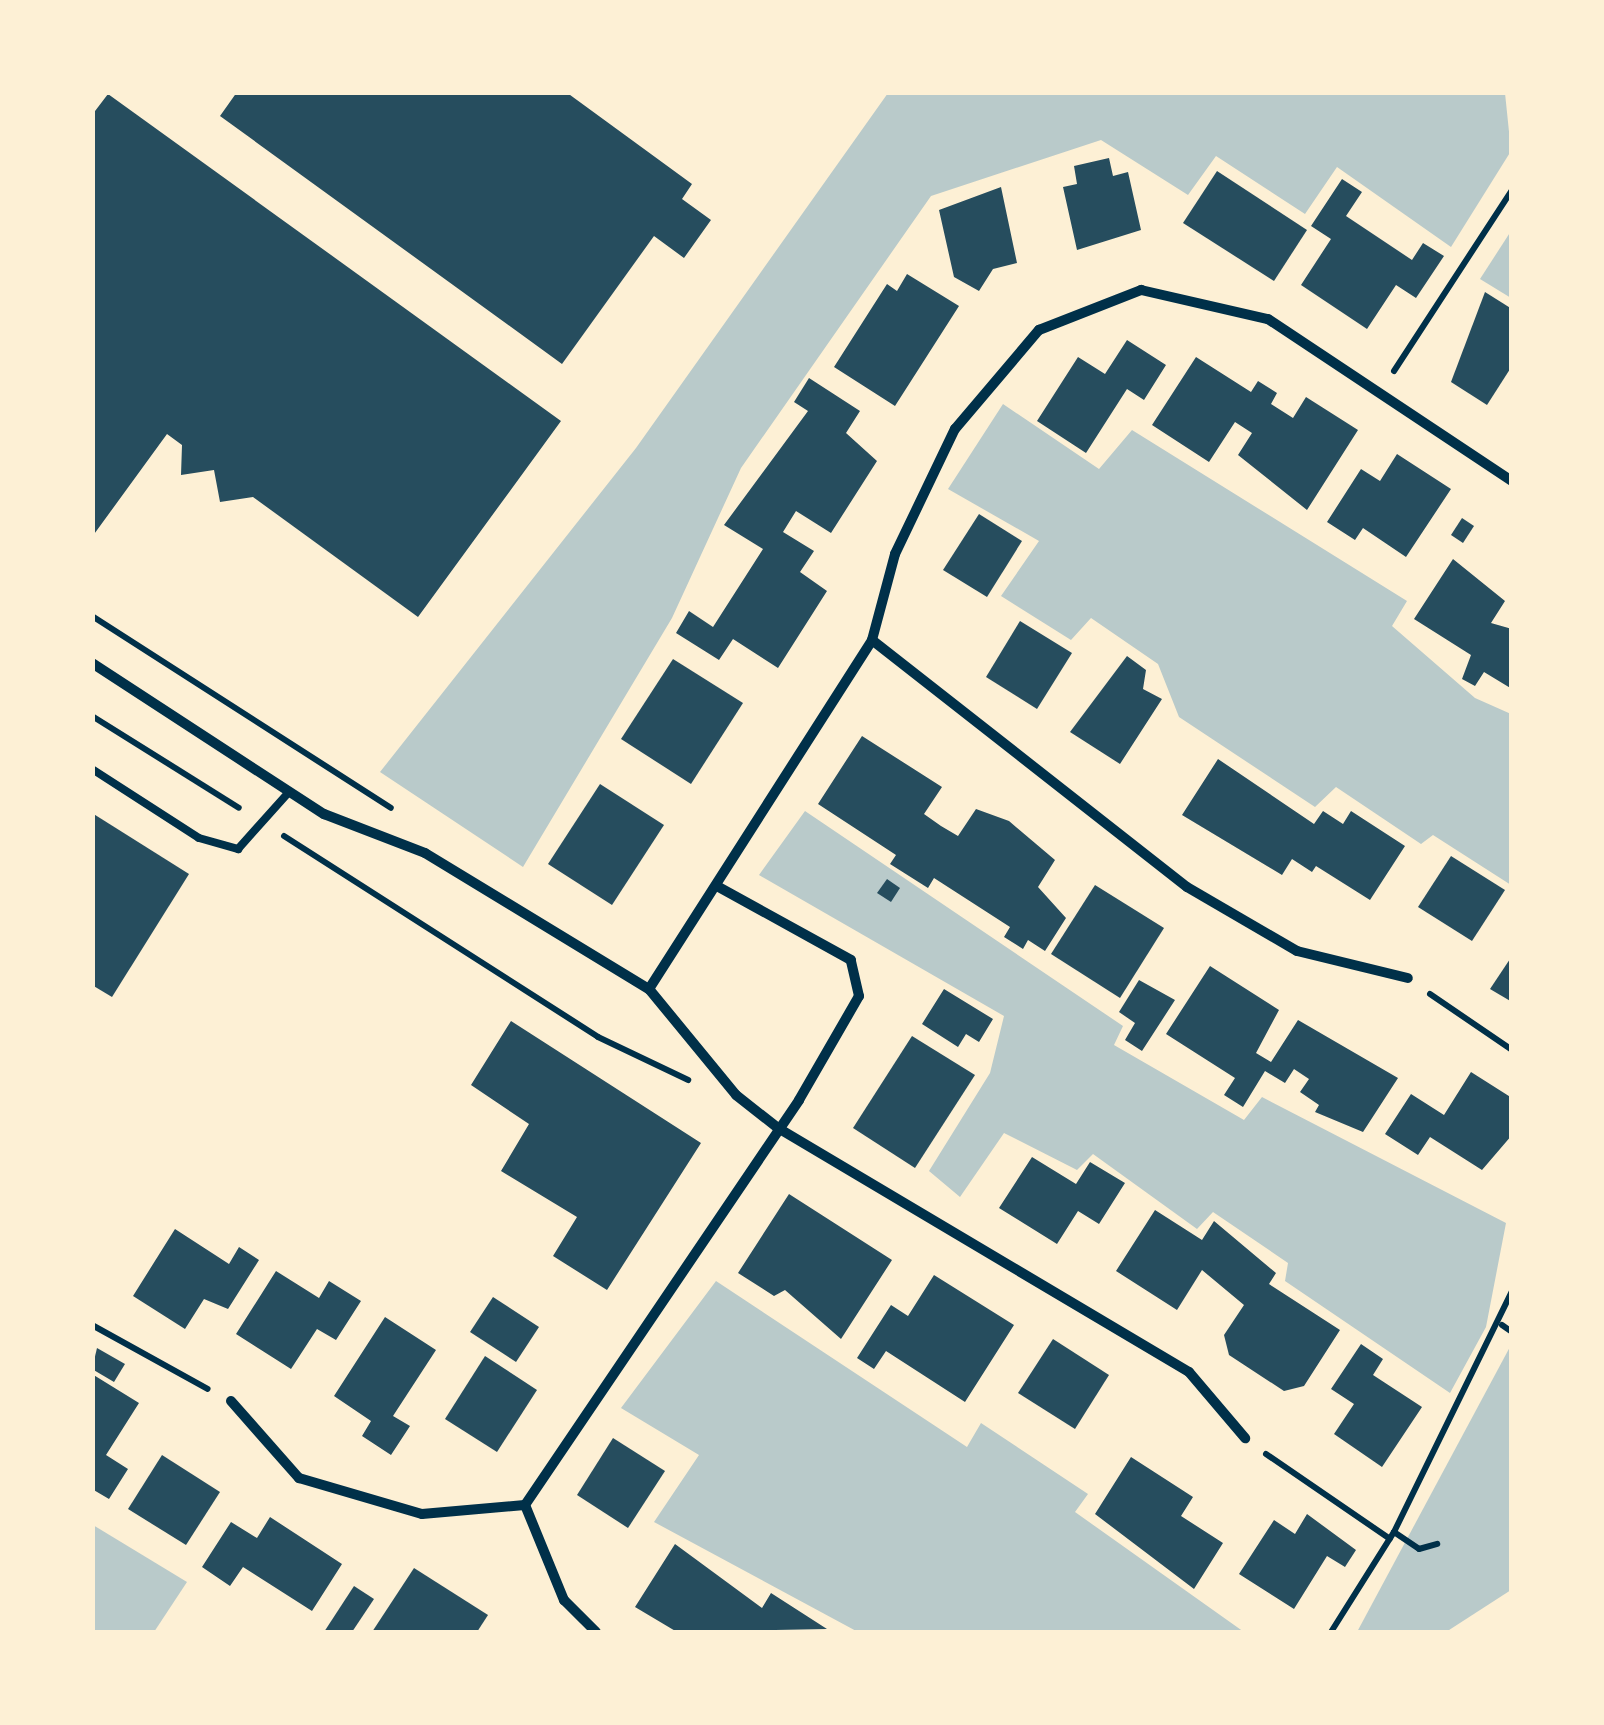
<!DOCTYPE html>
<html>
<head>
<meta charset="utf-8">
<style>
  body { margin:0 }
  #map { position:relative; width:1604px; height:1725px; overflow:hidden; background:#fdf0d5; font-family:Manrope,sans-serif }
  div>[style] { position:absolute }
  .green>* { inset:0; background:#b9caca }
  .building>* { inset:0; background:#264d5e }
  .path>* { height:6px; margin:-3px; padding:0 3px; transform-origin:3px; border-radius:3px; background:#003049 }
  .service>* { height:8px; margin:-4px; padding:0 4px; transform-origin:4px; border-radius:4px; background:#003049 }
  .minor>* { height:10px; margin:-5px; padding:0 5px; transform-origin:5px; border-radius:5px; background:#003049 }
  span { translate:-50% -50%; white-space:nowrap; text-align:center; line-height:1.15; -webkit-text-stroke:10px #fdf0d5; paint-order:stroke }
  .frame { position:absolute; inset:0; border:95px solid #fdf0d5; pointer-events:none }
</style>
</head>
<body>
<div id="map">
  <div class="green">
    <i style="clip-path:polygon(1505px 93px,1511px 151px,1451px 247px,1337px 167px,1305px 214px,1216px 156px,1188px 195px,1101px 140px,931px 196px,741px 468px,672px 618px,523px 867px,380px 772px,636px 448px,888px 93px)"></i>
    <i style="clip-path:polygon(1511px 231px,1511px 298px,1480px 279px)"></i>
    <i style="clip-path:polygon(1003px 404px,1099px 469px,1132px 430px,1407px 601px,1392px 626px,1475px 698px,1511px 714px,1511px 885px,1433px 835px,1421px 844px,1336px 787px,1315px 807px,1179px 717px,1158px 664px,1091px 618px,1071px 640px,1001px 596px,1039px 541px,948px 489px)"></i>
    <i style="clip-path:polygon(805px 811px,1123px 1026px,1114px 1045px,1244px 1120px,1262px 1097px,1506px 1223px,1486px 1327px,1450px 1393px,1285px 1281px,1288px 1263px,1213px 1212px,1197px 1229px,1093px 1154px,1077px 1170px,1004px 1133px,960px 1197px,929px 1171px,990px 1073px,1004px 1016px,759px 875px)"></i>
    <i style="clip-path:polygon(716px 1281px,967px 1447px,981px 1423px,1088px 1494px,1075px 1512px,1244px 1632px,858px 1632px,654px 1522px,699px 1455px,621px 1408px)"></i>
    <i style="clip-path:polygon(1511px 1345px,1511px 1590px,1446px 1632px,1357px 1632px)"></i>
    <i style="clip-path:polygon(93px 1525px,187px 1582px,154px 1632px,93px 1632px)"></i>
  </div>
  <div class="building">
    <i style="clip-path:polygon(237px 92px,566px 92px,692px 184px,682px 199px,711px 220px,684px 258px,654px 236px,562px 364px,220px 116px)"></i>
    <i style="clip-path:polygon(108px 94px,561px 421px,418px 617px,253px 497px,220px 502px,214px 470px,181px 475px,182px 445px,167px 434px,92px 537px,92px 115px)"></i>
    <i style="clip-path:polygon(1109px 158px,1113px 176px,1128px 172px,1141px 230px,1077px 250px,1063px 187px,1077px 184px,1074px 166px)"></i>
    <i style="clip-path:polygon(1217px 171px,1307px 230px,1274px 281px,1183px 223px)"></i>
    <i style="clip-path:polygon(1342px 179px,1362px 192px,1346px 216px,1412px 260px,1423px 243px,1444px 256px,1416px 298px,1396px 285px,1367px 329px,1301px 285px,1331px 239px,1311px 226px)"></i>
    <i style="clip-path:polygon(1001px 187px,1017px 263px,993px 269px,979px 291px,954px 277px,939px 210px)"></i>
    <i style="clip-path:polygon(907px 274px,959px 306px,895px 406px,834px 367px,887px 284px,897px 291px)"></i>
    <i style="clip-path:polygon(1485px 292px,1512px 309px,1512px 366px,1487px 405px,1451px 382px)"></i>
    <i style="clip-path:polygon(1127px 340px,1166px 365px,1144px 400px,1127px 389px,1086px 453px,1037px 421px,1078px 357px,1105px 374px)"></i>
    <i style="clip-path:polygon(1196px 357px,1251px 392px,1258px 381px,1277px 393px,1271px 404px,1293px 418px,1306px 397px,1358px 430px,1307px 510px,1238px 455px,1252px 433px,1235px 422px,1209px 462px,1152px 425px)"></i>
    <i style="clip-path:polygon(809px 378px,860px 411px,846px 433px,877px 461px,831px 533px,796px 511px,783px 532px,814px 551px,800px 572px,827px 591px,778px 668px,733px 639px,719px 660px,676px 633px,689px 611px,713px 627px,763px 549px,724px 525px,808px 411px,794px 402px)"></i>
    <i style="clip-path:polygon(1397px 454px,1451px 489px,1406px 557px,1363px 528px,1355px 540px,1327px 522px,1361px 469px,1380px 481px)"></i>
    <i style="clip-path:polygon(979px 514px,1022px 541px,987px 597px,943px 570px)"></i>
    <i style="clip-path:polygon(1462px 518px,1474px 526px,1463px 543px,1451px 535px)"></i>
    <i style="clip-path:polygon(1453px 559px,1505px 601px,1491px 623px,1512px 629px,1512px 689px,1484px 672px,1475px 686px,1462px 679px,1471px 655px,1414px 619px)"></i>
    <i style="clip-path:polygon(1020px 621px,1072px 653px,1037px 709px,986px 677px)"></i>
    <i style="clip-path:polygon(1127px 656px,1146px 670px,1143px 689px,1162px 699px,1120px 764px,1070px 732px)"></i>
    <i style="clip-path:polygon(673px 659px,743px 703px,691px 784px,621px 739px)"></i>
    <i style="clip-path:polygon(862px 736px,942px 787px,924px 814px,941px 826px,958px 836px,976px 809px,1009px 821px,1055px 860px,1038px 887px,1066px 918px,1045px 951px,1028px 940px,1023px 949px,1004px 937px,1010px 927px,934px 878px,928px 888px,890px 864px,896px 855px,818px 804px)"></i>
    <i style="clip-path:polygon(1218px 759px,1314px 824px,1323px 811px,1343px 824px,1351px 811px,1405px 846px,1370px 900px,1316px 866px,1312px 872px,1292px 859px,1282px 875px,1182px 815px)"></i>
    <i style="clip-path:polygon(600px 784px,664px 825px,612px 905px,548px 864px)"></i>
    <i style="clip-path:polygon(92px 813px,189px 874px,112px 997px,92px 985px)"></i>
    <i style="clip-path:polygon(1451px 856px,1505px 890px,1472px 941px,1418px 907px)"></i>
    <i style="clip-path:polygon(887px 879px,900px 888px,891px 902px,877px 893px)"></i>
    <i style="clip-path:polygon(1095px 885px,1164px 928px,1120px 998px,1051px 954px)"></i>
    <i style="clip-path:polygon(1512px 956px,1512px 1002px,1490px 989px)"></i>
    <i style="clip-path:polygon(1210px 966px,1279px 1010px,1256px 1053px,1271px 1062px,1298px 1020px,1398px 1078px,1363px 1132px,1315px 1112px,1319px 1105px,1300px 1092px,1309px 1079px,1294px 1069px,1285px 1083px,1265px 1071px,1243px 1107px,1224px 1095px,1235px 1078px,1166px 1034px)"></i>
    <i style="clip-path:polygon(1139px 980px,1175px 1000px,1142px 1051px,1125px 1040px,1135px 1023px,1119px 1012px)"></i>
    <i style="clip-path:polygon(944px 989px,993px 1019px,979px 1042px,966px 1034px,958px 1047px,922px 1024px)"></i>
    <i style="clip-path:polygon(511px 1021px,701px 1143px,607px 1290px,553px 1256px,577px 1217px,501px 1171px,529px 1124px,471px 1085px)"></i>
    <i style="clip-path:polygon(912px 1036px,975px 1075px,915px 1168px,853px 1128px)"></i>
    <i style="clip-path:polygon(1471px 1072px,1512px 1098px,1512px 1135px,1482px 1170px,1430px 1137px,1418px 1155px,1385px 1134px,1411px 1094px,1444px 1115px)"></i>
    <i style="clip-path:polygon(1032px 1157px,1076px 1184px,1090px 1162px,1125px 1183px,1099px 1224px,1078px 1211px,1057px 1244px,999px 1208px)"></i>
    <i style="clip-path:polygon(789px 1194px,892px 1260px,841px 1339px,785px 1290px,774px 1296px,738px 1273px)"></i>
    <i style="clip-path:polygon(1155px 1210px,1202px 1240px,1214px 1221px,1276px 1273px,1269px 1284px,1340px 1330px,1304px 1386px,1284px 1391px,1229px 1355px,1224px 1335px,1244px 1305px,1202px 1270px,1177px 1310px,1116px 1271px)"></i>
    <i style="clip-path:polygon(175px 1229px,229px 1264px,239px 1247px,259px 1260px,228px 1309px,204px 1299px,185px 1329px,133px 1296px)"></i>
    <i style="clip-path:polygon(276px 1271px,319px 1298px,329px 1281px,361px 1301px,336px 1340px,317px 1329px,291px 1369px,236px 1334px)"></i>
    <i style="clip-path:polygon(934px 1275px,1014px 1325px,965px 1402px,886px 1351px,874px 1369px,857px 1358px,891px 1305px,908px 1316px)"></i>
    <i style="clip-path:polygon(493px 1297px,539px 1327px,516px 1362px,470px 1332px)"></i>
    <i style="clip-path:polygon(385px 1317px,436px 1350px,393px 1416px,410px 1426px,391px 1455px,362px 1436px,371px 1421px,334px 1396px)"></i>
    <i style="clip-path:polygon(1053px 1339px,1109px 1375px,1075px 1429px,1018px 1393px)"></i>
    <i style="clip-path:polygon(1361px 1344px,1383px 1359px,1373px 1375px,1422px 1407px,1382px 1467px,1334px 1434px,1354px 1404px,1331px 1389px)"></i>
    <i style="clip-path:polygon(97px 1348px,125px 1364px,114px 1382px,92px 1369px)"></i>
    <i style="clip-path:polygon(485px 1356px,537px 1390px,497px 1452px,445px 1419px)"></i>
    <i style="clip-path:polygon(92px 1374px,139px 1403px,106px 1455px,128px 1469px,109px 1499px,92px 1489px)"></i>
    <i style="clip-path:polygon(613px 1438px,665px 1471px,628px 1528px,577px 1495px)"></i>
    <i style="clip-path:polygon(162px 1455px,220px 1492px,186px 1545px,128px 1509px)"></i>
    <i style="clip-path:polygon(1131px 1457px,1193px 1497px,1181px 1516px,1223px 1543px,1194px 1589px,1095px 1514px)"></i>
    <i style="clip-path:polygon(1307px 1514px,1356px 1550px,1345px 1567px,1327px 1556px,1294px 1609px,1239px 1574px,1274px 1520px,1295px 1534px)"></i>
    <i style="clip-path:polygon(270px 1517px,342px 1564px,312px 1611px,243px 1567px,230px 1586px,202px 1567px,231px 1522px,257px 1538px)"></i>
    <i style="clip-path:polygon(675px 1544px,762px 1608px,771px 1593px,827px 1629px,677px 1632px,635px 1607px)"></i>
    <i style="clip-path:polygon(414px 1568px,488px 1615px,477px 1632px,372px 1632px)"></i>
    <i style="clip-path:polygon(354px 1586px,374px 1599px,352px 1632px,324px 1632px)"></i>
  </div>
  <div class="path">
    <i style="left:1394px;top:371px;width:216px;rotate:-56.9deg"></i>
    <i style="left:92px;top:616px;width:355px;rotate:32.7deg"></i>
    <i style="left:92px;top:716px;width:173px;rotate:32deg"></i>
    <i style="left:284px;top:836px;width:373px;rotate:32.6deg"></i>
    <i style="left:598px;top:1037px;width:100px;rotate:25.5deg"></i>
    <i style="left:1430px;top:994px;width:99px;rotate:34.3deg"></i>
    <i style="left:92px;top:1325px;width:132px;rotate:28.9deg"></i>
    <i style="left:1502px;top:1325px;width:12px;rotate:35deg"></i>
    <i style="left:1266px;top:1454px;width:150px;rotate:34.4deg"></i>
    <i style="left:1394px;top:1532px;width:30px;rotate:34deg"></i>
    <i style="left:1419px;top:1549px;width:19px;rotate:-16deg"></i>
    <i style="left:1331px;top:1632px;width:118px;rotate:-57.8deg"></i>
    <i style="left:1394px;top:1532px;width:268px;rotate:-63.9deg"></i>
  </div>
  <div class="service">
    <i style="left:92px;top:769px;width:127px;rotate:32.8deg"></i>
    <i style="left:199px;top:838px;width:41px;rotate:15.8deg"></i>
    <i style="left:238px;top:849px;width:76px;rotate:-48.2deg"></i>
  </div>
  <div class="minor">
    <i style="left:872px;top:640px;width:400px;rotate:38.1deg"></i>
    <i style="left:1187px;top:887px;width:127px;rotate:30.2deg"></i>
    <i style="left:1297px;top:951px;width:114px;rotate:13.7deg"></i>
    <i style="left:92px;top:663px;width:277px;rotate:33.1deg"></i>
    <i style="left:324px;top:814px;width:108px;rotate:21.1deg"></i>
    <i style="left:425px;top:853px;width:262px;rotate:31.3deg"></i>
    <i style="left:649px;top:989px;width:137px;rotate:50.6deg"></i>
    <i style="left:736px;top:1095px;width:53px;rotate:38.2deg"></i>
    <i style="left:778px;top:1128px;width:478px;rotate:30.7deg"></i>
    <i style="left:1189px;top:1372px;width:87px;rotate:49.7deg"></i>
    <i style="left:649px;top:989px;width:414px;rotate:-57.4deg"></i>
    <i style="left:872px;top:640px;width:89px;rotate:-75deg"></i>
    <i style="left:895px;top:554px;width:139px;rotate:-64.4deg"></i>
    <i style="left:955px;top:429px;width:130px;rotate:-49.7deg"></i>
    <i style="left:1039px;top:330px;width:110px;rotate:-21.4deg"></i>
    <i style="left:1141px;top:290px;width:130px;rotate:12.9deg"></i>
    <i style="left:1268px;top:319px;width:293px;rotate:33.6deg"></i>
    <i style="left:231px;top:1401px;width:103px;rotate:48.6deg"></i>
    <i style="left:299px;top:1478px;width:128px;rotate:16.3deg"></i>
    <i style="left:422px;top:1514px;width:103px;rotate:-5deg"></i>
    <i style="left:525px;top:1505px;width:489px;rotate:-55.9deg"></i>
    <i style="left:799px;top:1100px;width:120px;rotate:-60deg"></i>
    <i style="left:859px;top:996px;width:37px;rotate:-103deg"></i>
    <i style="left:851px;top:960px;width:153px;rotate:-151.1deg"></i>
    <i style="left:525px;top:1505px;width:103px;rotate:67.7deg"></i>
    <i style="left:564px;top:1600px;width:45px;rotate:45deg"></i>
  </div>
  <div class="frame"></div>
</div>
</body>
</html>
